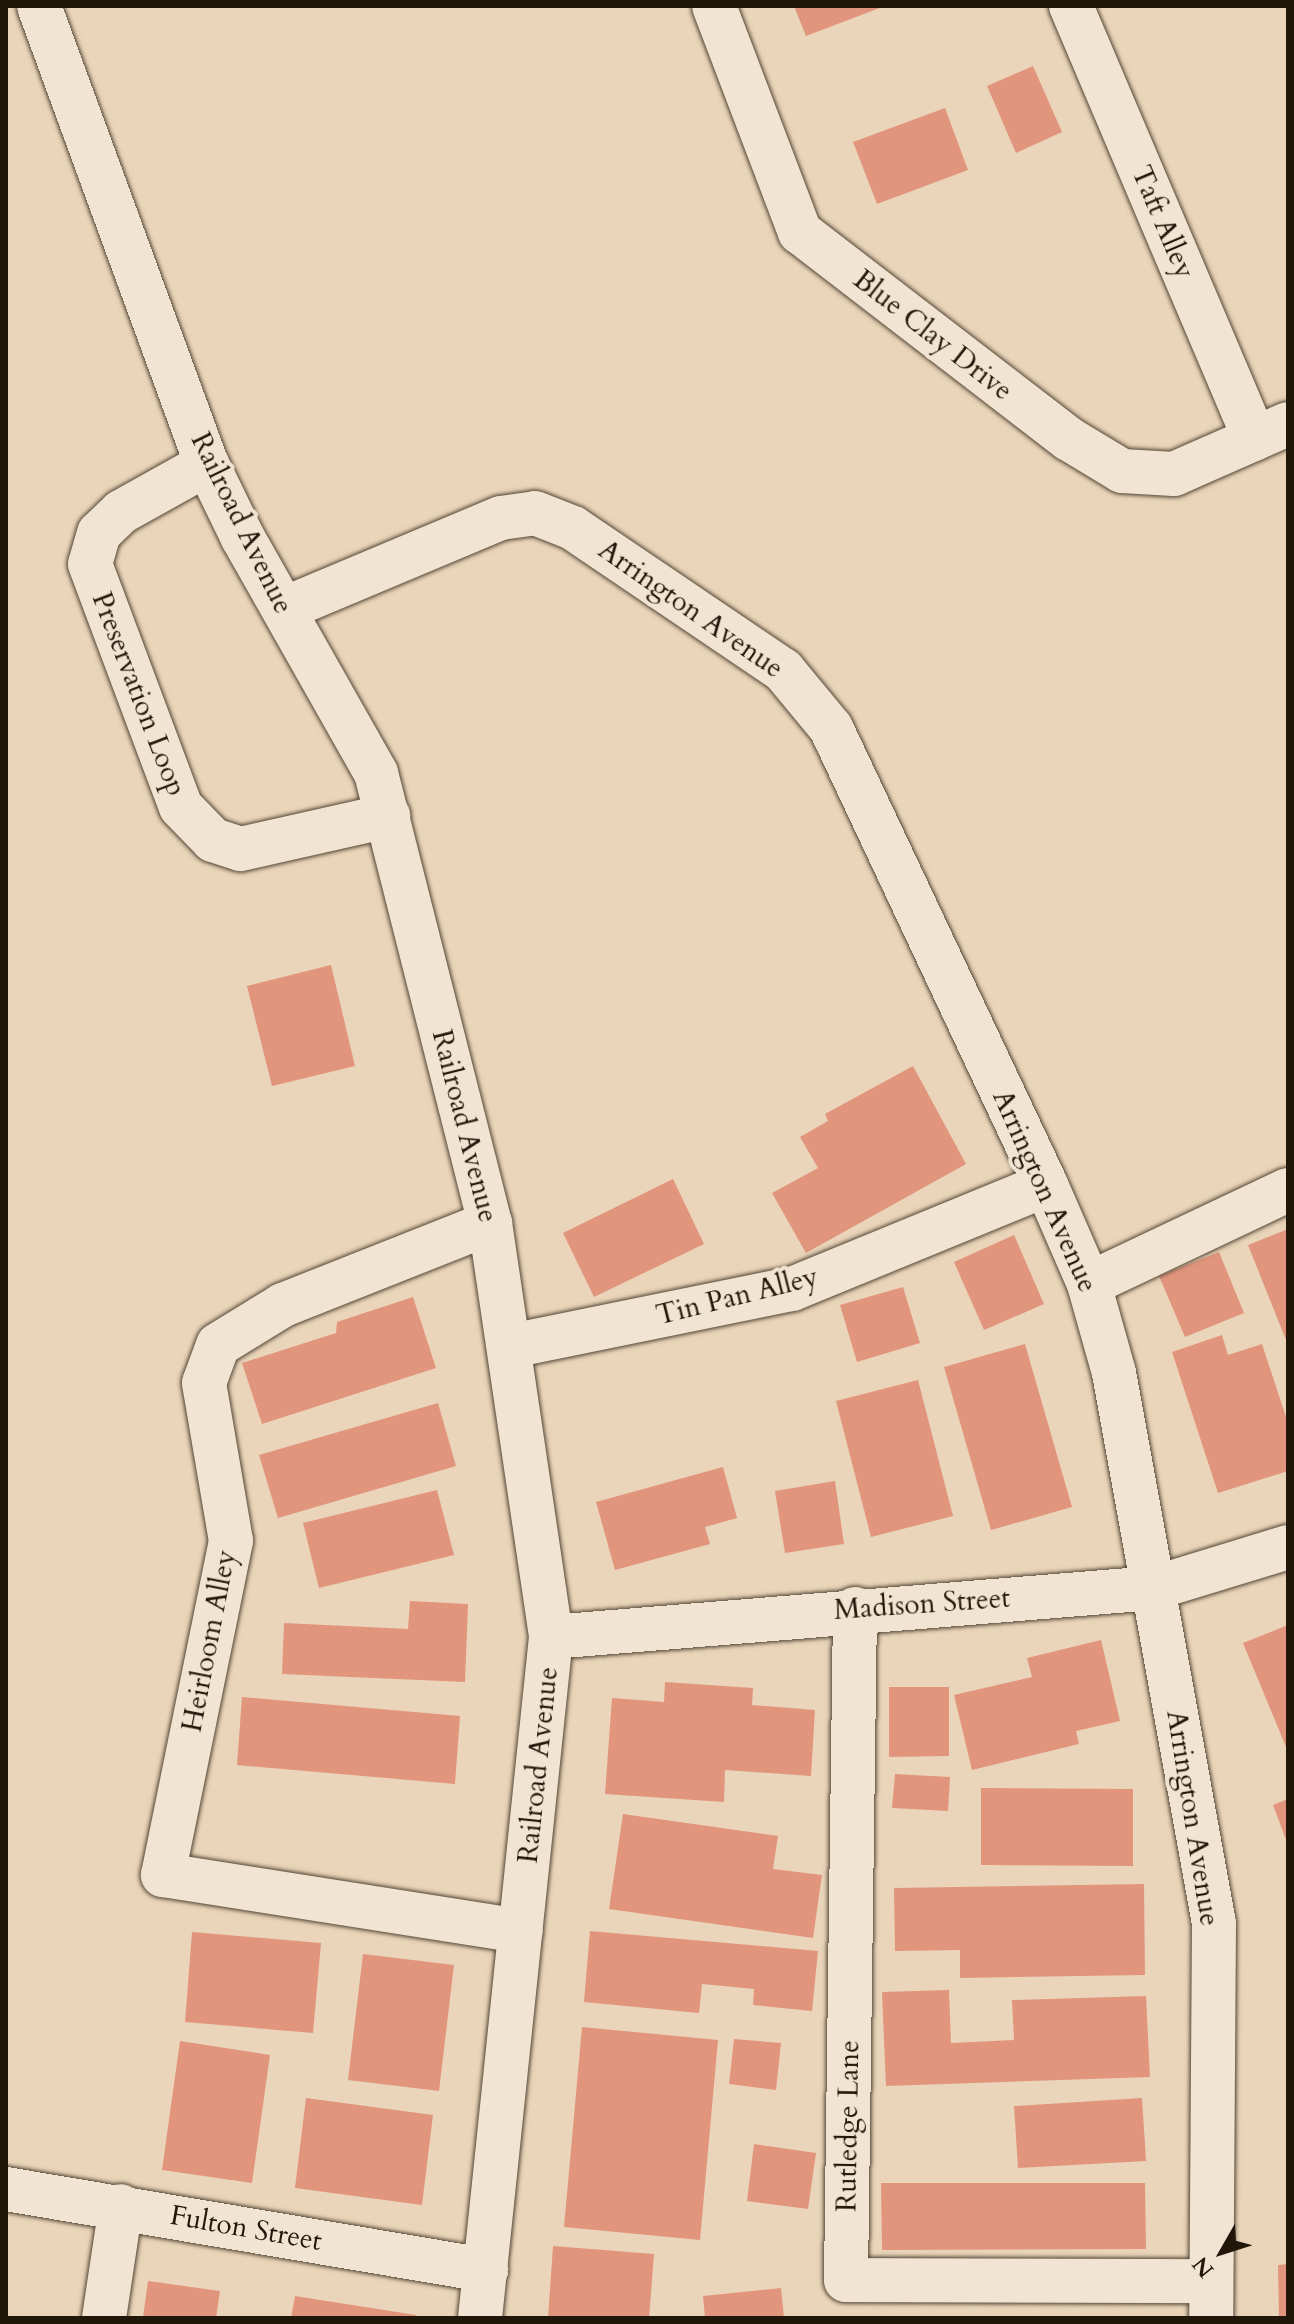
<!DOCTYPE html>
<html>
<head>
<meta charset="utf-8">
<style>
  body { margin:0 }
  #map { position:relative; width:1294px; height:2324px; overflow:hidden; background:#ead5ba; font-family:Cardo,serif }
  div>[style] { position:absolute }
  .building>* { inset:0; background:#e2957d }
  .roads { filter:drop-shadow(0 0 2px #534634) drop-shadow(0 0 2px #534634) }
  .minor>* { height:44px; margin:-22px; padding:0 22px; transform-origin:22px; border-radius:22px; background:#f1e4d2 }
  span { translate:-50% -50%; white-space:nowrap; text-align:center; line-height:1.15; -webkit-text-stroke:8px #f1e4d2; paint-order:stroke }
  .street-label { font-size:28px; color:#211708 }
  .frame { position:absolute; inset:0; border:8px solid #211708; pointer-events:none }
  .north { position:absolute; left:1182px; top:2212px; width:80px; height:80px; -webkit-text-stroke:6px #f1e4d2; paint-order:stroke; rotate:231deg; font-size:22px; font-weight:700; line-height:32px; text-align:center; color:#211708 }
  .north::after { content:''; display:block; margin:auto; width:28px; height:36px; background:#211708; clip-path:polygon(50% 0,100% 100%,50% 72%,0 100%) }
</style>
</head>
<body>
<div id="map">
  <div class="building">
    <i style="clip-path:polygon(794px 6px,885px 6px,806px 36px)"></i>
    <i style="clip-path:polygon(1033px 66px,1062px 132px,1016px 153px,987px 86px)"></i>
    <i style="clip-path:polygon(945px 108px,968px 170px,877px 204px,853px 142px)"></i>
    <i style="clip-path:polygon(331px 965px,355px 1066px,272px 1086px,247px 986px)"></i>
    <i style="clip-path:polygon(913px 1066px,966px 1164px,806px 1253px,772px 1193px,818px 1168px,800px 1137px,828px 1121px,825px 1114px)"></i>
    <i style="clip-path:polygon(673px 1179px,704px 1244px,594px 1297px,563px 1233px)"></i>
    <i style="clip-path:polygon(1288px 1229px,1288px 1345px,1248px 1245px)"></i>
    <i style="clip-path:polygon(1014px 1235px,1044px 1304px,984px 1330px,954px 1262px)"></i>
    <i style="clip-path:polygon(1219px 1252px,1244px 1313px,1185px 1337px,1159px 1276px)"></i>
    <i style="clip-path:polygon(903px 1287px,920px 1343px,857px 1362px,840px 1305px)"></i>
    <i style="clip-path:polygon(413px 1297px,436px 1368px,262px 1424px,242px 1363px,336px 1333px,337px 1322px)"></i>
    <i style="clip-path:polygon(1222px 1335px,1228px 1355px,1262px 1344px,1288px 1423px,1288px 1471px,1218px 1493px,1172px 1352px)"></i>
    <i style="clip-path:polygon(1025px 1344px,1072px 1507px,991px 1530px,944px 1367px)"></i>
    <i style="clip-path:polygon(918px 1380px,953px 1516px,871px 1537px,836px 1401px)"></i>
    <i style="clip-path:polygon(438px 1403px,456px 1466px,278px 1518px,259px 1455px)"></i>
    <i style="clip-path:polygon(723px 1467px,737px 1518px,705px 1527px,710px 1544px,615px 1570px,596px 1502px)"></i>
    <i style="clip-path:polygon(835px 1481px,844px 1544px,785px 1553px,775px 1491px)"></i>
    <i style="clip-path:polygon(437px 1490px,454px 1555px,319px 1588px,303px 1523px)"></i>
    <i style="clip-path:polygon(410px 1601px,468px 1604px,465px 1682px,282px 1674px,284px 1623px,408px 1629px)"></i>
    <i style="clip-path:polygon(1288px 1625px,1288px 1746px,1286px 1747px,1243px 1643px)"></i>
    <i style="clip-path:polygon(1101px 1640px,1120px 1721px,1076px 1731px,1079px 1744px,972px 1770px,954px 1695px,1032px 1677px,1027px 1658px)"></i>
    <i style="clip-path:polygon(665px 1682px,753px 1688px,752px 1705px,815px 1710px,811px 1776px,725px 1770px,724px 1802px,605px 1794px,612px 1698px,664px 1702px)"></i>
    <i style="clip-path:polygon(889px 1687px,949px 1687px,949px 1756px,889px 1757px)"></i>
    <i style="clip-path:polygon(242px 1697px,460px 1716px,455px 1784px,237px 1765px)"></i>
    <i style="clip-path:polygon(895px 1774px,950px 1777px,948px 1811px,892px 1808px)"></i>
    <i style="clip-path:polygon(981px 1788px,1133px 1789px,1133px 1866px,981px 1865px)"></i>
    <i style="clip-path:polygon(1288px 1799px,1288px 1845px,1273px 1805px)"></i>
    <i style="clip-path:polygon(623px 1814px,778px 1836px,773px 1869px,822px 1875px,813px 1938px,609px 1909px)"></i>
    <i style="clip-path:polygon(1144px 1884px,1145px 1975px,960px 1978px,960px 1950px,895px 1951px,894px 1888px)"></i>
    <i style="clip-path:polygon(590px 1931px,818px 1951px,812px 2011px,753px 2005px,754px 1989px,702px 1984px,699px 2013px,584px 2002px)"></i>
    <i style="clip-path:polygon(192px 1932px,321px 1943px,313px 2033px,185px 2022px)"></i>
    <i style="clip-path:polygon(363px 1954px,454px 1965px,439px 2091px,348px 2080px)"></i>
    <i style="clip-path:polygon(949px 1990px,951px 2043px,1014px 2040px,1012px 2000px,1146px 1996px,1150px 2077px,886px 2086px,882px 1992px)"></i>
    <i style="clip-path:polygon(582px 2027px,718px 2040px,700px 2240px,564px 2227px)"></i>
    <i style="clip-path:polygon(734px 2039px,781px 2043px,776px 2090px,729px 2084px)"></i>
    <i style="clip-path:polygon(180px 2041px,270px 2055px,252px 2183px,162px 2170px)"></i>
    <i style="clip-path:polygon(306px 2098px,433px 2115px,422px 2205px,295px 2188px)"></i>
    <i style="clip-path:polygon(1142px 2098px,1146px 2161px,1018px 2168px,1014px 2106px)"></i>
    <i style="clip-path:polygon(754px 2144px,816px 2153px,808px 2209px,747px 2201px)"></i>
    <i style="clip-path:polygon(881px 2183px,1145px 2183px,1146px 2249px,882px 2250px)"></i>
    <i style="clip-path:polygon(553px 2246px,654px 2254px,649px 2318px,548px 2318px)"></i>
    <i style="clip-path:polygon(1288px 2264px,1288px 2318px,1279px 2318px,1278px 2265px)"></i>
    <i style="clip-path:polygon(148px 2281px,220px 2291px,216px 2318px,143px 2318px)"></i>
    <i style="clip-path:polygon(781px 2288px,784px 2318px,705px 2318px,703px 2296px)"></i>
    <i style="clip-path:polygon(295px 2296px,416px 2315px,416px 2318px,291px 2318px)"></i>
  </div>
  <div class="roads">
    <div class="minor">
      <i style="left:39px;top:6px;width:488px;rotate:69.9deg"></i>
      <i style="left:207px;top:464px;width:82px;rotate:64.1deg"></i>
      <i style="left:243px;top:538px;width:270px;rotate:60.5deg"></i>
      <i style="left:376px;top:773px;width:464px;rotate:75.8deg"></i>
      <i style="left:490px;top:1223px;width:418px;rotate:81.6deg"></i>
      <i style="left:551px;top:1637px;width:685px;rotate:95.95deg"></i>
      <i style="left:714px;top:6px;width:242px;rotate:69.2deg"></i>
      <i style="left:800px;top:232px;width:339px;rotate:37.6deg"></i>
      <i style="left:1069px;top:439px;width:62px;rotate:31.1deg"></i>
      <i style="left:1122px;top:471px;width:52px;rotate:3.3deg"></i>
      <i style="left:1174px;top:474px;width:124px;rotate:-23.7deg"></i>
      <i style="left:1071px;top:6px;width:470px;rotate:67deg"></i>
      <i style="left:207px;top:464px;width:98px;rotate:150.8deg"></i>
      <i style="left:121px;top:512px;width:30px;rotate:136deg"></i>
      <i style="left:99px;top:533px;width:32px;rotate:106deg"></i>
      <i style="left:90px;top:564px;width:259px;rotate:69.5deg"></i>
      <i style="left:181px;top:807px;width:46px;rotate:45.9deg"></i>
      <i style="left:213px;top:840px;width:29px;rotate:18deg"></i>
      <i style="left:241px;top:849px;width:151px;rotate:-12.7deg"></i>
      <i style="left:284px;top:609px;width:235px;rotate:-22.8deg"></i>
      <i style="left:501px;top:518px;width:34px;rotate:-8deg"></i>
      <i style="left:535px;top:513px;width:41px;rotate:21.5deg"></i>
      <i style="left:573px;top:528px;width:254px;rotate:34.1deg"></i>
      <i style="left:783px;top:670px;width:75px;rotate:50.4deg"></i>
      <i style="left:831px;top:728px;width:505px;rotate:64.8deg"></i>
      <i style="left:1046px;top:1185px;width:108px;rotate:66.5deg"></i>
      <i style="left:1089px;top:1284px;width:92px;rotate:74.3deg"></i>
      <i style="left:1114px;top:1373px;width:559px;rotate:79.7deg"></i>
      <i style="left:1214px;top:1923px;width:395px;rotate:90.4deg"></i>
      <i style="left:490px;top:1223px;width:223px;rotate:158.4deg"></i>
      <i style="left:283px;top:1305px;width:76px;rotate:148.4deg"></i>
      <i style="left:218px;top:1345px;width:40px;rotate:110.2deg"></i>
      <i style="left:204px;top:1383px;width:160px;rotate:80.3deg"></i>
      <i style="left:231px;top:1541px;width:341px;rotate:101.5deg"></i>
      <i style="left:163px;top:1875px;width:362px;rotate:8.9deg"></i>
      <i style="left:1089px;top:1284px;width:220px;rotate:-25.3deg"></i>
      <i style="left:511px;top:1346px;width:287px;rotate:-11.5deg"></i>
      <i style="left:792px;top:1289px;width:274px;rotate:-22.3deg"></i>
      <i style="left:855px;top:1609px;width:671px;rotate:90.77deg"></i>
      <i style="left:846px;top:2280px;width:363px;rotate:0.2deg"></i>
      <i style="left:551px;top:1637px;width:605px;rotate:-4.65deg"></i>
      <i style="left:1154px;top:1588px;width:140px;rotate:-17deg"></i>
      <i style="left:6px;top:2189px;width:487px;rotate:9.6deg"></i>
      <i style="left:104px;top:2318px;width:113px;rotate:-81.4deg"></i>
    </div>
  </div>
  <div class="street-label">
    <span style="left:1163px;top:222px;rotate:67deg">Taft Alley</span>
    <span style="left:933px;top:335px;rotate:38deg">Blue Clay Drive</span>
    <span style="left:242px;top:523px;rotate:64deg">Railroad Avenue</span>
    <span style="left:691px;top:609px;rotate:35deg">Arrington Avenue</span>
    <span style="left:139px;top:694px;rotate:69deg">Preservation Loop</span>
    <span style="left:465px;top:1126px;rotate:76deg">Railroad Avenue</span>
    <span style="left:1045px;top:1191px;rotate:66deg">Arrington Avenue</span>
    <span style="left:737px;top:1296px;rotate:-14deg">Tin Pan Alley</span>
    <span style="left:922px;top:1604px;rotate:-4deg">Madison Street</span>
    <span style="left:209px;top:1641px;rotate:-79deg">Heirloom Alley</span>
    <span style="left:538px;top:1765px;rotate:-84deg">Railroad Avenue</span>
    <span style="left:1193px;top:1818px;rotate:81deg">Arrington Avenue</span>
    <span style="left:848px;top:2126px;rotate:-89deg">Rutledge Lane</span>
    <span style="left:246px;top:2228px;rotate:10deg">Fulton Street</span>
  </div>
  <div class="frame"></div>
  <div class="north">N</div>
</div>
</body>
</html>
